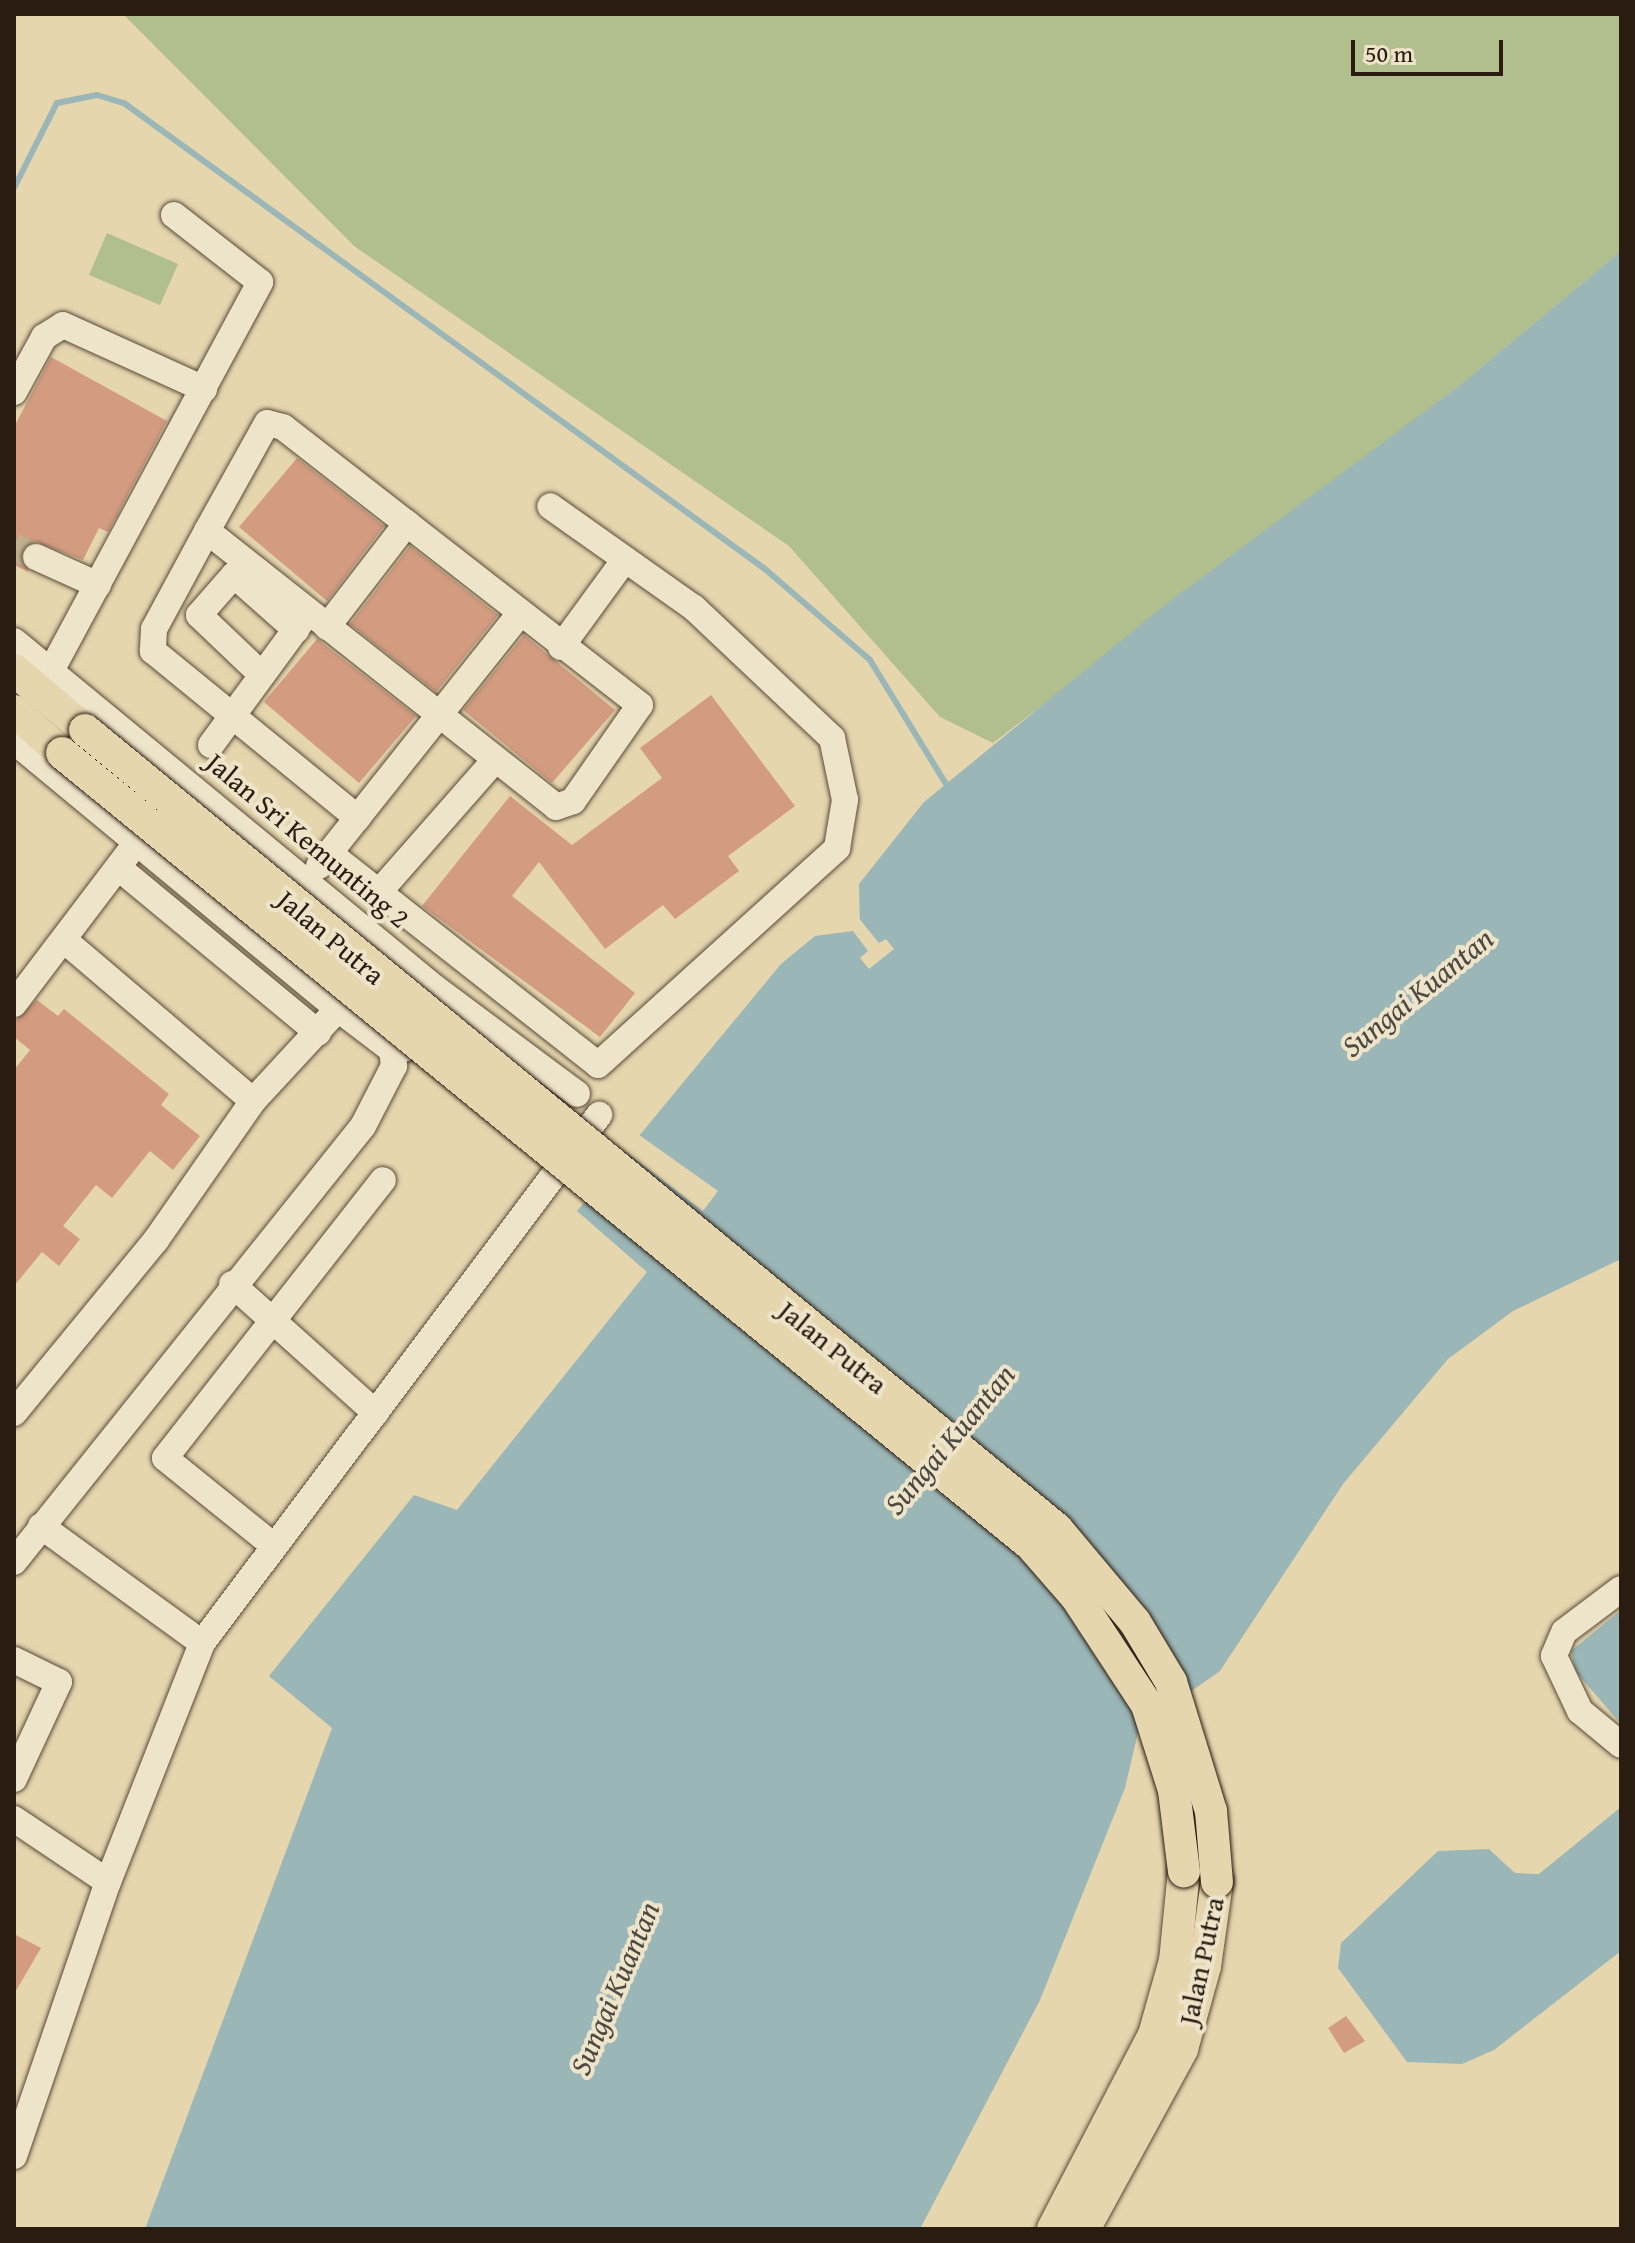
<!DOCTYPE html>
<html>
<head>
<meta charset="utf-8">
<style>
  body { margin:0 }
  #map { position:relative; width:1635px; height:2243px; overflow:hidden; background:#e5d6ae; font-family:"Gentium Book Plus",serif }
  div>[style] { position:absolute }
  .green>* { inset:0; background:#b1be8e }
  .water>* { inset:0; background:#9bb6b6 }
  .pier>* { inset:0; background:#e5d6ae }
  .stream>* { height:6px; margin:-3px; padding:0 3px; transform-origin:3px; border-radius:3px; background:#9bb6b6 }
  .building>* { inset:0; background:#d39c81 }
  .minor-tunnel>* { height:26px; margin-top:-13px; transform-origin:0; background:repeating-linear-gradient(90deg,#c0b18f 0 26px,transparent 0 39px) }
  .roads { filter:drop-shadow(0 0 2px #5a4a39) drop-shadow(0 0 2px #5a4a39) }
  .minor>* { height:26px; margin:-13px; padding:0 13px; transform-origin:13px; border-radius:13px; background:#eee4ca }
  .major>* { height:32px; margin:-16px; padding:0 16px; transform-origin:16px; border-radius:16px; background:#e5d6ae }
  .bridges { filter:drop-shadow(0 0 2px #2b1c12) drop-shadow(0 0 2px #2b1c12) }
  .major-bridge>* { height:32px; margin:-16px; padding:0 16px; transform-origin:16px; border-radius:16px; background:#e5d6ae }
  span { translate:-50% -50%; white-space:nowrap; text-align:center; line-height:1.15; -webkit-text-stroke:8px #eee4ca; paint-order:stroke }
  .street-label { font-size:28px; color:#2b1c12 }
  .water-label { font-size:30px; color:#4d4a43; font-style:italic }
  .frame { position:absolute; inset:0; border:16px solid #2b1c12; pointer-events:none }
  .scale { position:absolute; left:1351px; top:40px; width:152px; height:36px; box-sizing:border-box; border:4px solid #2b1c12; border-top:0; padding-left:10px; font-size:24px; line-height:28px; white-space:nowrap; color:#2b1c12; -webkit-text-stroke:6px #eee4ca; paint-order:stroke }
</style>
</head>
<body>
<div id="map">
  <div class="green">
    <i style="clip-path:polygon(123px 14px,1621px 14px,1621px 251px,1455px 389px,993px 743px,940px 717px,789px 546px,354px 246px)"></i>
    <i style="clip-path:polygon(107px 233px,178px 264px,160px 305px,89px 275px)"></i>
  </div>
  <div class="water">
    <i style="clip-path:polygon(1621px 251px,1621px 1259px,1513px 1311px,1448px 1359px,1343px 1484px,1220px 1671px,1139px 1728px,1125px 1788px,1040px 2000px,920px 2229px,145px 2229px,332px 1728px,269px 1676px,414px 1495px,457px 1510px,647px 1272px,577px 1211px,781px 964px,815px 936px,860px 930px,859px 884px,924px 802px,1166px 604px,1455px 389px)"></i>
    <i style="clip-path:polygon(1621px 1610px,1621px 1724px,1575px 1671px,1571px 1651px)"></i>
    <i style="clip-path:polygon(1621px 1807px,1621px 1951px,1494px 2050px,1462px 2064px,1407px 2062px,1338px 1968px,1341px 1943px,1438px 1851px,1489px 1849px,1515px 1873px,1539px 1874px)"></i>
  </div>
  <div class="pier">
    <i style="clip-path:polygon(857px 916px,879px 943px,886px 939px,894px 949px,869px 969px,860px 958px,868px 951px,853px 931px)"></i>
    <i style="clip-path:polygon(635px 1132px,718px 1191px,703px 1211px,622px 1149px)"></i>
  </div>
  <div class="stream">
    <i style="left:14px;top:188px;width:95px;rotate:-63.2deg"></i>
    <i style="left:57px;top:103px;width:41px;rotate:-11.3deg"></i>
    <i style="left:97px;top:95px;width:28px;rotate:17deg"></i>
    <i style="left:124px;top:103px;width:792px;rotate:36.02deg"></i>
    <i style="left:765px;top:569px;width:139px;rotate:40.9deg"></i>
    <i style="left:870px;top:660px;width:145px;rotate:58.5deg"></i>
  </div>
  <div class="building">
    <i style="clip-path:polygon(51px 357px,167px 421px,108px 532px,99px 528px,83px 560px,34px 541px,21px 551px,29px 572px,14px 565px,14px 427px)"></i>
    <i style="clip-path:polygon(297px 458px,384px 526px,327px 601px,239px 527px)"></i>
    <i style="clip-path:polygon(410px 546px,498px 615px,436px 692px,350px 624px)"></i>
    <i style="clip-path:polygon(524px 635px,615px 710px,552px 783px,463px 710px)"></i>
    <i style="clip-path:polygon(317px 639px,416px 716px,359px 783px,264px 702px)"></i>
    <i style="clip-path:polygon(711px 695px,795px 806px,728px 856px,739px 871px,675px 919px,663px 905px,605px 949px,539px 862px,512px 896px,635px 993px,600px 1037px,422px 906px,510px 796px,572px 845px,662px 778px,640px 748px)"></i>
    <i style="clip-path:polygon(37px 1000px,58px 1016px,64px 1009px,169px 1094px,161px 1105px,200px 1136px,173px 1170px,150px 1151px,112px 1198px,96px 1185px,63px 1226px,80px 1239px,59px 1266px,42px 1252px,14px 1286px,14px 1070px,30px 1050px,14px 1037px,14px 1022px)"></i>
    <i style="clip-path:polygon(14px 1934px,41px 1948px,14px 1994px)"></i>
    <i style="clip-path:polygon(1346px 2016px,1365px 2041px,1344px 2053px,1328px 2028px)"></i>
  </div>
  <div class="minor-tunnel">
    <i style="left:14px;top:547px;width:24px;rotate:24deg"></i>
  </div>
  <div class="roads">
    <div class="minor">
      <i style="left:14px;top:392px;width:63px;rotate:-61.4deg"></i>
      <i style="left:44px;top:337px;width:22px;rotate:-32deg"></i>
      <i style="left:63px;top:325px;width:155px;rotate:24.4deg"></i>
      <i style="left:207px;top:531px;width:445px;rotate:38.3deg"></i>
      <i style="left:556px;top:807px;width:18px;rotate:-19deg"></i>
      <i style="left:573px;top:801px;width:117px;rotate:-55.1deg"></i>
      <i style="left:640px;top:705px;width:452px;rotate:-142.1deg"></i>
      <i style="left:283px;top:427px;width:16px;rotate:-166deg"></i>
      <i style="left:267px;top:423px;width:124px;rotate:119.1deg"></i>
      <i style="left:207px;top:531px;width:111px;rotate:118.4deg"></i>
      <i style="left:154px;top:629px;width:22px;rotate:93deg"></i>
      <i style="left:153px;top:651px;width:264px;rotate:39.2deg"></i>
      <i style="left:36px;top:557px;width:68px;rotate:24.3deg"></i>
      <i style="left:327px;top:627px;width:131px;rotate:-52.4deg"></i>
      <i style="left:14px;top:641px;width:546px;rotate:39.5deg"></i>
      <i style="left:435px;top:988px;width:177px;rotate:36.7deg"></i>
      <i style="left:561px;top:647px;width:105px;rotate:-53.9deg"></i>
      <i style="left:53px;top:667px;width:437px;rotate:-61.7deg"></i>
      <i style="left:260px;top:282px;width:109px;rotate:-142.1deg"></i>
      <i style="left:262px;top:675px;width:87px;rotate:-136.4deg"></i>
      <i style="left:199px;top:615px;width:53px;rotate:-48.8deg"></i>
      <i style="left:234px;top:575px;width:83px;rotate:41.6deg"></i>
      <i style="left:14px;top:741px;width:420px;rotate:39.6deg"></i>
      <i style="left:338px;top:1009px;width:68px;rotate:37.2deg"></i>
      <i style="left:392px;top:1050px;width:14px;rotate:-8deg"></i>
      <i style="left:211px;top:745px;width:157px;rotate:-53.8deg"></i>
      <i style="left:329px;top:853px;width:342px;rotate:38.2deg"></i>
      <i style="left:598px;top:1065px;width:323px;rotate:-42.2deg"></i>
      <i style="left:837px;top:848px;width:49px;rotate:-80.5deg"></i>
      <i style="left:845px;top:800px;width:63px;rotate:-101.8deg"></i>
      <i style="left:832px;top:738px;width:190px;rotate:-136.7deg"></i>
      <i style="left:694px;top:608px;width:176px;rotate:-144.7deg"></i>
      <i style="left:319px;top:866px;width:321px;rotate:-51.5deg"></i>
      <i style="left:120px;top:869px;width:257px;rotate:39.6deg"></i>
      <i style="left:379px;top:892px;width:176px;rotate:-48.7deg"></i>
      <i style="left:64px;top:940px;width:248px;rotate:40.4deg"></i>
      <i style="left:14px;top:1004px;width:188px;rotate:-52.8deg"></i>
      <i style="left:232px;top:1284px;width:193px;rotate:41.9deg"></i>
      <i style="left:14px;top:1413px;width:224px;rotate:-50.6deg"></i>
      <i style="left:156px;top:1240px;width:169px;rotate:-55.1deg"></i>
      <i style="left:253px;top:1101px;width:125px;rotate:-47.3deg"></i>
      <i style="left:41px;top:1526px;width:199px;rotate:36deg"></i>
      <i style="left:274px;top:1546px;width:140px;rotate:-141.1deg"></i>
      <i style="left:165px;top:1458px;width:353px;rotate:-51.9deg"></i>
      <i style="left:14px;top:1562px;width:558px;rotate:-51.32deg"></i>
      <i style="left:363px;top:1126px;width:68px;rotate:-62.7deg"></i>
      <i style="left:394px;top:1066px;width:16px;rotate:-97deg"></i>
      <i style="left:1621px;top:1589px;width:71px;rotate:143deg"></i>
      <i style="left:1564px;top:1632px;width:26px;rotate:113deg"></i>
      <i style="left:1554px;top:1656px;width:61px;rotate:64.7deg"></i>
      <i style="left:1580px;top:1711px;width:53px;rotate:39.7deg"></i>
      <i style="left:14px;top:1660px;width:50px;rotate:26.1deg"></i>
      <i style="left:59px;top:1682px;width:107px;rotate:114.9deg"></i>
      <i style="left:14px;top:1819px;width:113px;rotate:33.8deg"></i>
      <i style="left:14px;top:2156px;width:290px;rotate:-71.1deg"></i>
      <i style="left:108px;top:1882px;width:257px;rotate:-68.5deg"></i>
      <i style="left:202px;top:1643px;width:661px;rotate:-53.06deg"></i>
    </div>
    <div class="major">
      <i style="left:14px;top:670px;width:93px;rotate:40.2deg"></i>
      <i style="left:14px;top:711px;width:64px;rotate:41.2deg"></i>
      <i style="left:1053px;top:2229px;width:219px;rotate:-62.5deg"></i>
      <i style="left:1154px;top:2035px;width:77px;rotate:-74.2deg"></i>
      <i style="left:1175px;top:1961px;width:90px;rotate:-84.3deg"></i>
      <i style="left:1084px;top:2229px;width:205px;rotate:-61.4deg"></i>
      <i style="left:1182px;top:2049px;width:86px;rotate:-74.5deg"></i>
      <i style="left:1205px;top:1966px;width:85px;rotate:-81.9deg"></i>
    </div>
  </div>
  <div class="bridges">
    <div class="major-bridge">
      <i style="left:85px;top:730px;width:1258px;rotate:39.42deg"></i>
      <i style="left:1057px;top:1529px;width:121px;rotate:50deg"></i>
      <i style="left:1135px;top:1622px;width:70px;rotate:59deg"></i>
      <i style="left:1171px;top:1682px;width:135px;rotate:72.8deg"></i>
      <i style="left:1211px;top:1811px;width:71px;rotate:85.2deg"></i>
      <i style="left:62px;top:753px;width:1251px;rotate:39.26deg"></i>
      <i style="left:1031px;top:1545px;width:70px;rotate:49deg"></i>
      <i style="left:1077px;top:1598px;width:128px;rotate:56.8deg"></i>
      <i style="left:1147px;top:1705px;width:89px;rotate:72.4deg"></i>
      <i style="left:1174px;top:1790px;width:82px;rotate:83deg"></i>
    </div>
  </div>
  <div class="street-label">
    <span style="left:308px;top:840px;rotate:40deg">Jalan Sri Kemunting 2</span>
    <span style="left:331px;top:937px;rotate:40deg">Jalan Putra</span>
    <span style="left:833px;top:1347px;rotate:39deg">Jalan Putra</span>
    <span style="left:1201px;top:1961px;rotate:-78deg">Jalan Putra</span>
  </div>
  <div class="water-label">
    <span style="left:1417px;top:992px;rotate:-39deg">Sungai Kuantan</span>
    <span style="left:949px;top:1439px;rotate:-50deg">Sungai Kuantan</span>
    <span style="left:614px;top:1988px;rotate:-67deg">Sungai Kuantan</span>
  </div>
  <div class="frame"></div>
  <div class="scale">50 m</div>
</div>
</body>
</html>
